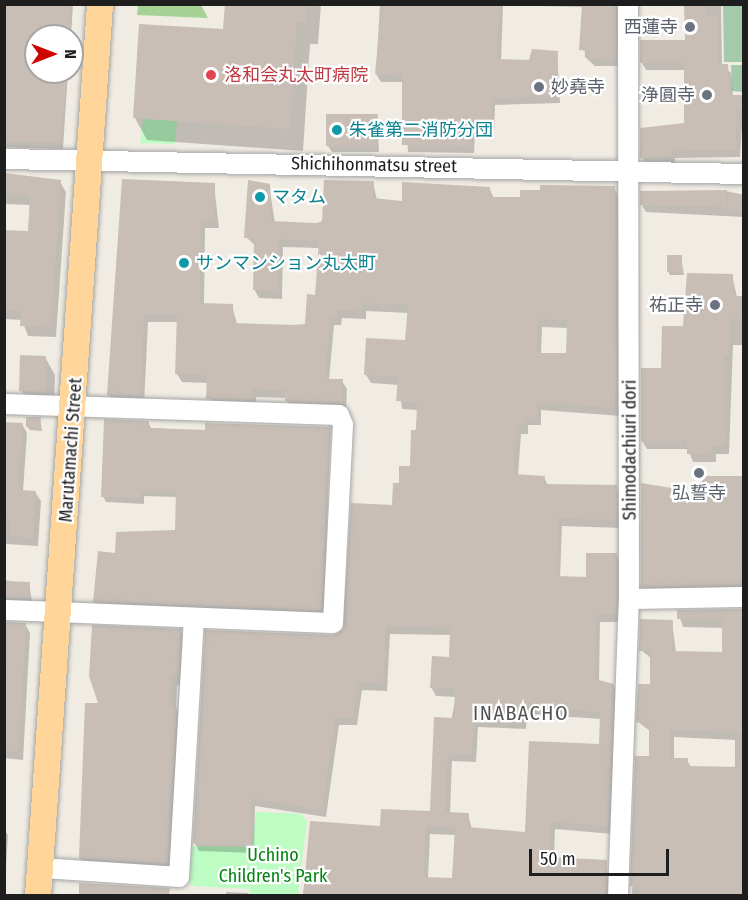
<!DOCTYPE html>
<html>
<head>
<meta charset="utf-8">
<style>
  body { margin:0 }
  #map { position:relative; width:748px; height:900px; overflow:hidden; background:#f0ece3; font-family:"Fira Sans Condensed","Noto Sans JP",sans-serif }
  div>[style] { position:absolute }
  .forest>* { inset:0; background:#a6d295 }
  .cemetery>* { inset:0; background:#a3caaa }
  .park>* { inset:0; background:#bdfdc4 }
  .shadow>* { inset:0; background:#0003 }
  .building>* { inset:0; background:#c8beb6 }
  .roads { filter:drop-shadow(0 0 2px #a5a5a5) drop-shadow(0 0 2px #a5a5a5) }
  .minor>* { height:20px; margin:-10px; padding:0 10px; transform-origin:10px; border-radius:10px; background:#fff }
  .major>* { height:26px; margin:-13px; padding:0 13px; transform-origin:13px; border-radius:13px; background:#ffd599 }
  .dots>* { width:16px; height:16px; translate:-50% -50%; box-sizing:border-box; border:3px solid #fff; border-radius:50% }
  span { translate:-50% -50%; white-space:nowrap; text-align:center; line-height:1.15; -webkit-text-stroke:4.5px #fff; paint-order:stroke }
  .worship-label { font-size:18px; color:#5b616d }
  .right { translate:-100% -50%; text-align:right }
  .left { translate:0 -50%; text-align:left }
  .health-label { font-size:18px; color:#be3a42 }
  .culture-label { font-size:18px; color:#0d838f }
  .street-label { font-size:18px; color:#1e1e1e }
  .park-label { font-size:18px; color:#058312 }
  .neighbourhood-label { font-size:20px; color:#515151; letter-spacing:1.5px }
  .frame { position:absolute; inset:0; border:6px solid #1e1e1e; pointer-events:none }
  .north { position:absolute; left:24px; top:24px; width:60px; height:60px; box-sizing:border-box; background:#fff; border:2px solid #a5a5a5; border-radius:50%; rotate:90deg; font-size:16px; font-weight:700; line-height:24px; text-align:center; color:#1e1e1e }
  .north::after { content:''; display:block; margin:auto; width:21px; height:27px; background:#cc0500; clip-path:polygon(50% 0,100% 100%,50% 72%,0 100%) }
  .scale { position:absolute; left:529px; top:849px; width:140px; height:27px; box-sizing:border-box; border:3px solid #1e1e1e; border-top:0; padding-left:8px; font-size:18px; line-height:21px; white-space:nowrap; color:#1e1e1e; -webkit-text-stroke:4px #fff; paint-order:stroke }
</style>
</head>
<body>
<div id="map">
  <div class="forest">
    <i style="clip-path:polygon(138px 5px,201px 5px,208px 18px,137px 15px)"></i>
  </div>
  <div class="cemetery">
    <i style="clip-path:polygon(723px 5px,743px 5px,743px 62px,724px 62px)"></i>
    <i style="clip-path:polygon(731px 65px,743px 65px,743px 92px,732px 91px)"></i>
  </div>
  <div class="park">
    <i style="clip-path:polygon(143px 119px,177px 121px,175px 144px,140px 143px)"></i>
    <i style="clip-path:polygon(256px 812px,301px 814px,307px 821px,298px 895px,250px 895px,250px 889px,193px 886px,184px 878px,186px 846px,252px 847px)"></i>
  </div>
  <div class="shadow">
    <i style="clip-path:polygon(4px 4px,73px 4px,71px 36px,36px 36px,36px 72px,68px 72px,63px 149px,4px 147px)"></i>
    <i style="clip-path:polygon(226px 4px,321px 4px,318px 44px,310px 44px,303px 151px,147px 140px,135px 118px,225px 31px)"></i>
    <i style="clip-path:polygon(380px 4px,621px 4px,620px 66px,595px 66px,585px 57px,583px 7px,503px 5px,501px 61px,530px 61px,557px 53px,560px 103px,495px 105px,494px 134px,475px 133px,474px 153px,408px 152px,404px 82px,381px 82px,376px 74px)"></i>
    <i style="clip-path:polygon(686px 4px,744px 4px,721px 5px,722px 65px,731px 73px,733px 97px,744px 96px,740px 157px,675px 158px,675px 164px,646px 165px,642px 157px,686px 124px,686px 70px,646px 70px,642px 63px,686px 41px)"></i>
    <i style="clip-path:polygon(377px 116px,379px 152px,332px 152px,328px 146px)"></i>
    <i style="clip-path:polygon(4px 175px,60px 182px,66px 192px,56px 337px,28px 336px,22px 320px,4px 319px,4px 231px,29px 232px,31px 205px,6px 204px)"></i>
    <i style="clip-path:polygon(evenodd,123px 181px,214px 185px,219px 228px,205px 228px,204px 305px,232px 306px,237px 324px,307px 326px,317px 296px,320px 248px,283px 247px,282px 299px,259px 298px,254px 289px,256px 246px,246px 237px,269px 185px,275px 223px,316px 225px,373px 183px,377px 200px,404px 203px,489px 188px,494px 198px,522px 199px,614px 188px,619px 196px,621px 416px,541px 410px,541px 425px,528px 425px,528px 434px,521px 434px,518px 476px,544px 478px,548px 485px,616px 487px,621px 495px,621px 528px,562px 526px,560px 578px,587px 579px,616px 555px,621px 563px,620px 622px,600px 622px,599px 681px,613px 685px,618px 693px,613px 834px,555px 829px,554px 859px,606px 861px,610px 896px,303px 896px,311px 823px,382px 828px,432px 813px,456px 697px,436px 696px,431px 687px,450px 659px,451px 635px,390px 634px,387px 691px,362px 690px,357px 725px,339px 725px,326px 817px,255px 806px,254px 853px,199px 851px,195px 843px,333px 637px,345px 630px,411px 468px,418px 410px,402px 409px,399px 385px,371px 383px,366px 375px,406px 342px,409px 313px,366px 311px,366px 319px,342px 318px,341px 325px,334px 325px,329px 380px,342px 381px,347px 389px,346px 412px,291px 409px,286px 398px,256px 397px,256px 408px,212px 407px,208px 383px,182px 382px,177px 374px,178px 322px,148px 322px,144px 404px,114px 403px,109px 395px,123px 181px,542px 327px,568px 328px,568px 355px,541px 354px,542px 327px,123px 181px,527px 714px,601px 719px,600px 746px,527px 834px,472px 829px,468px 815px,450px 814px,452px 761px,476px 762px,478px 727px,526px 729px,527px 714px,123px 181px,430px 834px,456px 835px,454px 880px,428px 878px,430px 834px)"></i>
    <i style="clip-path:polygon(726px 191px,744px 195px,744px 217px,646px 212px,642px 205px)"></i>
    <i style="clip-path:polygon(681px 257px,684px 275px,670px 275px,668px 271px)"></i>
    <i style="clip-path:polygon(732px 275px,737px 297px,744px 297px,744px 345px,733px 345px,729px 454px,716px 454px,716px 462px,693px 462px,688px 449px,647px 449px,642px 441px,662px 369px,684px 327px)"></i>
    <i style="clip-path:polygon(45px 357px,55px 375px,54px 410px,31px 408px,21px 390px)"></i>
    <i style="clip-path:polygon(40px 419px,42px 431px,30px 430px,27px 426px)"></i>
    <i style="clip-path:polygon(148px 422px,151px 428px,206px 431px,330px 428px,324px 616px,98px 607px,94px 601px,116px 554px,176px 532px,177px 497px,144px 496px,144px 504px,106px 502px,103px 496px)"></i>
    <i style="clip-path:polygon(4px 423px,22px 424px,27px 433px,23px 492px,35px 492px,41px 501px,38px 546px,6px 544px,5px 559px)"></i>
    <i style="clip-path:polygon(744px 477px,744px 593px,647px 595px,642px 586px,703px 494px)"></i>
    <i style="clip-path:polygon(4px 580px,29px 584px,33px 607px,4px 608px)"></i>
    <i style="clip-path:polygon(evenodd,744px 610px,744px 896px,632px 896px,637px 757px,650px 757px,650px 731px,638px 722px,651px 686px,652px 659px,641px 650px,672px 622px,676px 652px,724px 653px,724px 628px,683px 627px,678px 612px,744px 610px,674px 737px,735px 740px,735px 768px,691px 767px,687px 760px,674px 759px,674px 737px)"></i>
    <i style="clip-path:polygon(4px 622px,25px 624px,30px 633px,23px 760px,4px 758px)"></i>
    <i style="clip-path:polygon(180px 630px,187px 642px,185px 686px,177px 685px,176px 708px,183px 720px,174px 875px,87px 870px,80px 858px,101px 705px)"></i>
    <i style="clip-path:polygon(4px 829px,8px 835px,5px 884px,4px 884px)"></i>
    <i style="clip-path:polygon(226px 892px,248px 893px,250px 896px,226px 896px)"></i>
  </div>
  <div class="building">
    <i style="clip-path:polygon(4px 4px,70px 4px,69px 36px,36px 36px,36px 72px,66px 72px,67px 76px,60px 143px,6px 141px)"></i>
    <i style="clip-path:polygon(225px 4px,307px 4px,306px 22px,297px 22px,290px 129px,133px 118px,139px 24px,223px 29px)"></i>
    <i style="clip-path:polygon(382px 4px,500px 4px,497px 59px,529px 60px,532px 49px,558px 51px,557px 96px,492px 98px,491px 127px,471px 126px,470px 146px,402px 145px,402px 75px,375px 74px)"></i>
    <i style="clip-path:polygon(582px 4px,616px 4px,616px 59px,589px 59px,589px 51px,579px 50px)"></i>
    <i style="clip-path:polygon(684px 4px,706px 4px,706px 16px,718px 16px,718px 64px,728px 64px,730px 95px,744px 95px,744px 110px,736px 110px,736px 150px,671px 151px,671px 157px,640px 158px,640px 128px,684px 123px,684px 63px,640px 63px,640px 40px,685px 40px)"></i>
    <i style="clip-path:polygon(326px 114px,378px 114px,376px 146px,326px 146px)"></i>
    <i style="clip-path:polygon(4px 173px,61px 180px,51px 327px,20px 326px,21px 311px,4px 310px,4px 230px,28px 231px,30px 195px,4px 195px)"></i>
    <i style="clip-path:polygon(evenodd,122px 179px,215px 183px,215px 220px,201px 220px,200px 303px,233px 304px,233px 323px,293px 325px,305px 324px,307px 294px,315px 295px,319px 241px,279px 239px,278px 291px,253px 290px,254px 238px,244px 238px,248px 180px,270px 184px,271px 221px,315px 223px,322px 222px,324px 180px,374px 181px,373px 198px,402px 201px,402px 182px,490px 187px,490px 197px,520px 197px,520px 190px,540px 190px,540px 185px,615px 186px,617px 408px,537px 402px,537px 417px,524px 417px,524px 426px,517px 426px,513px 474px,545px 476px,544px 484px,617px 485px,617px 520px,558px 518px,556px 576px,586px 577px,586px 553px,617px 553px,616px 614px,596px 614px,595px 679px,614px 684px,609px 826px,551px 822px,549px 857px,607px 860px,606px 896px,303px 896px,310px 821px,380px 826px,381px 809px,430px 811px,434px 717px,454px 718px,455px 689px,430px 688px,432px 656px,449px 657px,450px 627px,386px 626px,383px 683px,358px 682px,353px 718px,335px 717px,322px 810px,251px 798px,250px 845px,193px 843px,205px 630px,333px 635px,343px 629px,351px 503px,392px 505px,393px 483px,399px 483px,399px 466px,410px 466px,411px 430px,416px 430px,417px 402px,396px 401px,398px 377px,364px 375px,366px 338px,405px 340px,408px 305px,362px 303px,361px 311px,337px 310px,337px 318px,330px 317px,325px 379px,343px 379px,342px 404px,285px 401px,285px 390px,252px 389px,252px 400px,206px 399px,207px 375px,175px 374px,177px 314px,144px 314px,140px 396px,107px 395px,122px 179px,538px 319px,567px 320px,566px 353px,537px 353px,538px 319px,122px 179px,523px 706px,600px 712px,599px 744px,529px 741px,525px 832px,468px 827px,469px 813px,445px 812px,448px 753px,472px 754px,474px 719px,522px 721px,523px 706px,122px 179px,426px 826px,455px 827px,452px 878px,424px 877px,426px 826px)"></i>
    <i style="clip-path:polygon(727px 190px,727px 207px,640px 205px,640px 191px)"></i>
    <i style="clip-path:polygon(728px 194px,744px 194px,744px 211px,728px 211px)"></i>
    <i style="clip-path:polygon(667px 255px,682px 255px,682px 272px,667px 272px)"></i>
    <i style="clip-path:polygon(687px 273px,733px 274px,733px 296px,744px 296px,744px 319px,729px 319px,729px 356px,724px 356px,725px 446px,712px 446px,712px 455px,687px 454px,687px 441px,641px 441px,641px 368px,661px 368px,662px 326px,683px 326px)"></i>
    <i style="clip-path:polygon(20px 355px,46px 356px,45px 393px,19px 391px)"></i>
    <i style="clip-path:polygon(26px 417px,41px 417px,40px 428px,26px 427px)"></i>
    <i style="clip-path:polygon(104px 419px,149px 421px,148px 428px,205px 430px,205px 423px,331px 427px,322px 611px,93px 602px,98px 551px,115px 553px,116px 532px,175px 530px,176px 491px,141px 491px,141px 498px,101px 497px)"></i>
    <i style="clip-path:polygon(4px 422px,23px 423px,18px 476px,20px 490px,36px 491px,33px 538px,9px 536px,10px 519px,4px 519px)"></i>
    <i style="clip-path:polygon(702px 476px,744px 476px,740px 585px,641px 587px,641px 483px,702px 493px)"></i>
    <i style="clip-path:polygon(4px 581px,30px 582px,29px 599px,4px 598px)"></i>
    <i style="clip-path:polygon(743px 609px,744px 732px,670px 729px,670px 758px,688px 758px,687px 766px,744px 767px,744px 893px,639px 896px,640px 886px,630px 886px,635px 756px,649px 756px,649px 723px,636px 722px,638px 684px,650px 684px,650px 651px,639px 651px,640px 619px,673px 620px,672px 651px,722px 652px,722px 620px,677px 619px,677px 610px)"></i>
    <i style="clip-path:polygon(8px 622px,26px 623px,18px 752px,4px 750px)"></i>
    <i style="clip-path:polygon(92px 625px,181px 629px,179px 675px,171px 674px,169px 706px,177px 707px,168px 864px,79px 858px,85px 703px,98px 703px,89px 676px)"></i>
    <i style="clip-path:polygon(79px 883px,170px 888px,169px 896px,79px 896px)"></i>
  </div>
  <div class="roads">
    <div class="minor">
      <i style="left:4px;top:159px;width:740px;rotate:1.16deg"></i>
      <i style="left:4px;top:404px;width:335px;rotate:1.9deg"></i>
      <i style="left:339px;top:415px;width:11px;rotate:68deg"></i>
      <i style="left:343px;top:425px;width:198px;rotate:92.9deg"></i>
      <i style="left:333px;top:623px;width:329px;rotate:-177.7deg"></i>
      <i style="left:629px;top:599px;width:115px;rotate:-1deg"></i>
      <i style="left:41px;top:868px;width:138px;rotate:3.7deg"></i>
      <i style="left:179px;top:877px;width:259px;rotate:-86.7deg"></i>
      <i style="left:618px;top:896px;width:297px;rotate:-87.9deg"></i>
      <i style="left:629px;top:599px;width:595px;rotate:-90.1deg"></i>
    </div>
    <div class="major">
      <i style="left:38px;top:896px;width:894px;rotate:-86.02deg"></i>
    </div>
  </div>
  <div class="dots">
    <i style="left:690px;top:27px;background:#6b7280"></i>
    <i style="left:211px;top:75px;background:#e0444e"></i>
    <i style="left:539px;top:87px;background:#6b7280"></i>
    <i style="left:707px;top:95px;background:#6b7280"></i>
    <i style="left:337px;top:130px;background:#0f9aa8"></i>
    <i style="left:260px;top:197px;background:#0f9aa8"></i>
    <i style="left:184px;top:263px;background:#0f9aa8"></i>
    <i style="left:715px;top:305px;background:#6b7280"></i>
    <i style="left:699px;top:473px;background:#6b7280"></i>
  </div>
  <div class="worship-label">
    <span class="right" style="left:678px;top:27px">西蓮寺</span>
    <span class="left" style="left:551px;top:87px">妙堯寺</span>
    <span class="right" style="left:695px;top:95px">浄圓寺</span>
    <span class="right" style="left:703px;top:305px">祐正寺</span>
    <span style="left:699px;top:493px">弘誓寺</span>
  </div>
  <div class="health-label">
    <span class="left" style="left:224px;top:75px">洛和会丸太町病院</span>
  </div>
  <div class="culture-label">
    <span class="left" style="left:349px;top:130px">朱雀第二消防分団</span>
    <span class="left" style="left:272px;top:197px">マタム</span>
    <span class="left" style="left:196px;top:263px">サンマンション丸太町</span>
  </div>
  <div class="street-label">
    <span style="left:374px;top:165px;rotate:1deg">Shichihonmatsu street</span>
    <span style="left:71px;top:450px;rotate:-86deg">Marutamachi Street</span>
    <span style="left:630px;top:450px;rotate:-90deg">Shimodachiuri dori</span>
  </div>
  <div class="park-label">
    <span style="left:273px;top:866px">Uchino<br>Children's Park</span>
  </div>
  <div class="neighbourhood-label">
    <span style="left:521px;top:713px">INABACHO</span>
  </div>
  <div class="frame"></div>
  <div class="north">N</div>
  <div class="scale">50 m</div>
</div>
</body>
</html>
